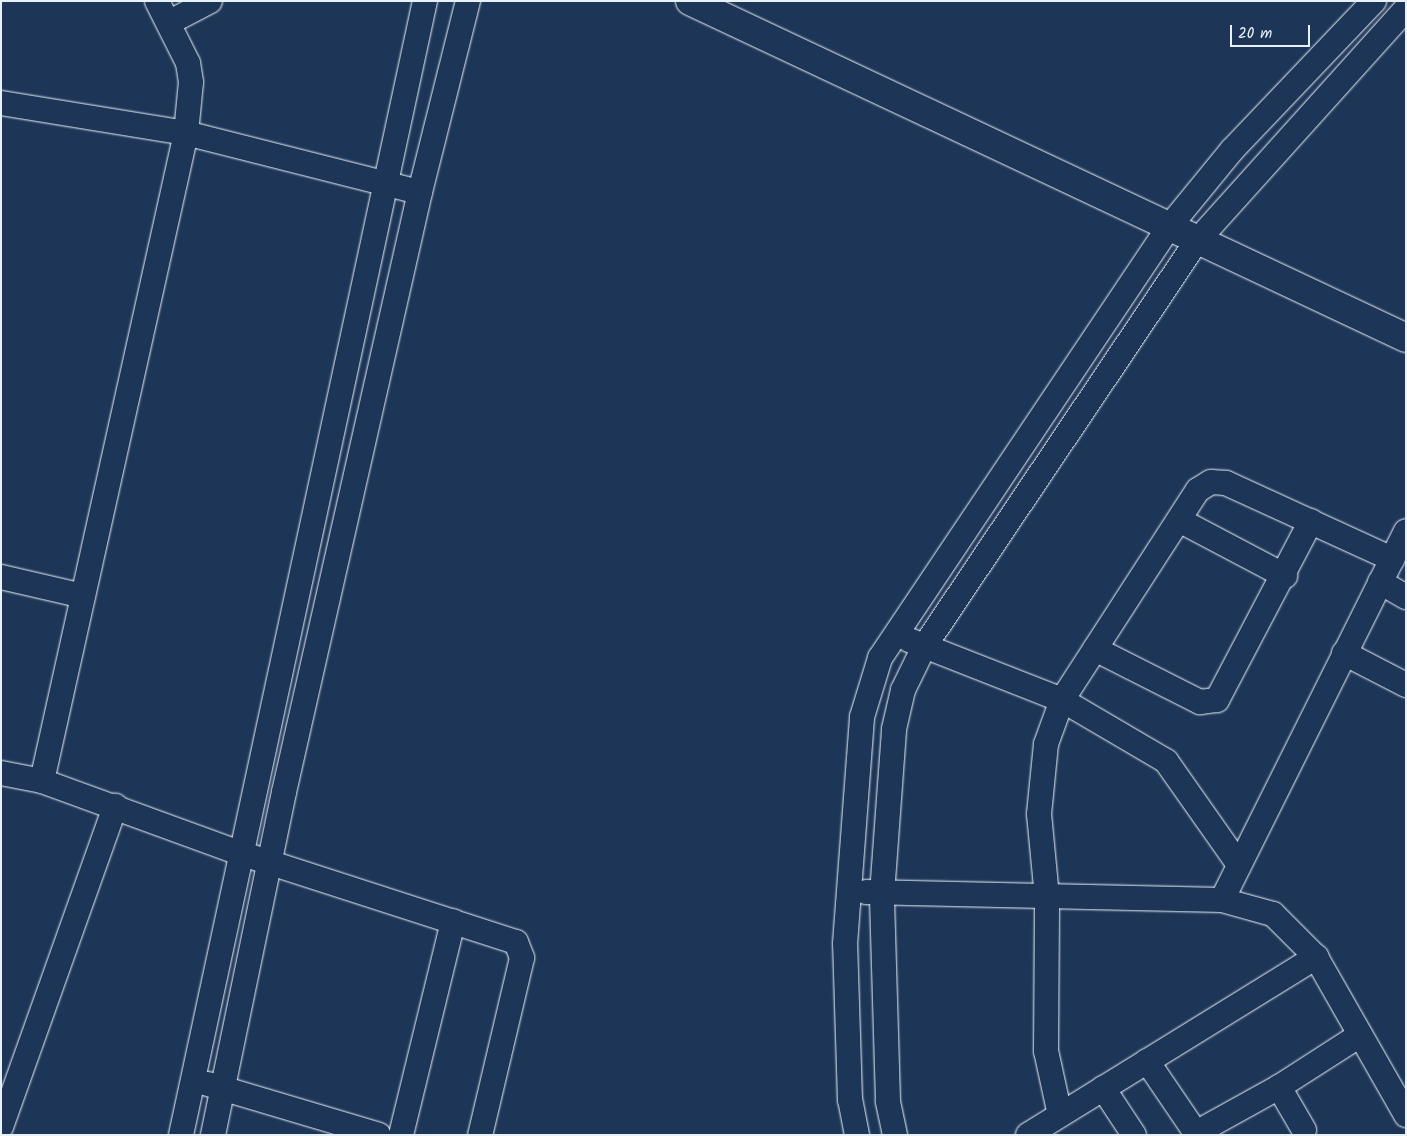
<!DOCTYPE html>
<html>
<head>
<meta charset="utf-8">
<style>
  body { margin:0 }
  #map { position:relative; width:1407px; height:1136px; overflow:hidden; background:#1d3557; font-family:Kalam,sans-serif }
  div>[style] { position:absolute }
  .roads { filter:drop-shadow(0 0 1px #e8f1f8) drop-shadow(0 0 1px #e8f1f8) }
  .minor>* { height:24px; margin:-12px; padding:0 12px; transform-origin:12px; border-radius:12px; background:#1d3557 }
  .tertiary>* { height:28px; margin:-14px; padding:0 14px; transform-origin:14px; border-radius:14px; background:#1d3557 }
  span { translate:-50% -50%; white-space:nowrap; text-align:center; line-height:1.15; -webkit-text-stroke:4px #1d3557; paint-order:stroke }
  .frame { position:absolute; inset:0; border:2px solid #e8f1f8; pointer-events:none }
  .scale { position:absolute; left:1230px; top:25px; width:80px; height:22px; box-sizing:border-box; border:2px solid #e8f1f8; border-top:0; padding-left:6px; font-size:15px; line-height:18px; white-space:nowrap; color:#e8f1f8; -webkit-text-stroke:4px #1d3557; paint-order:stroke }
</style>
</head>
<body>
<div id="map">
  <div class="roads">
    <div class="minor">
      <i style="left:170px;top:22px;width:45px;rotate:-27.7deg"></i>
      <i style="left:1px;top:103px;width:187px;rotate:9.2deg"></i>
      <i style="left:186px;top:133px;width:241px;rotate:14.2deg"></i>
      <i style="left:1179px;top:520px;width:120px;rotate:27.8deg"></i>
      <i style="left:1px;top:577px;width:84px;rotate:13deg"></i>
      <i style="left:1380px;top:582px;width:30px;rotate:30deg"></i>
      <i style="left:909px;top:640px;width:164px;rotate:21.4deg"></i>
      <i style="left:1062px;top:700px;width:121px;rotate:30.4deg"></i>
      <i style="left:1166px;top:761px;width:127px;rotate:54.9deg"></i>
      <i style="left:1095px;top:649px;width:118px;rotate:26.8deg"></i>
      <i style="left:1200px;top:702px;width:17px;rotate:-7deg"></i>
      <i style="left:1217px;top:700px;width:202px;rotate:-62.3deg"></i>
      <i style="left:1344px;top:653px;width:70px;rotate:27.3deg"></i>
      <i style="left:1px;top:773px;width:42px;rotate:11deg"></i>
      <i style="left:42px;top:781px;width:211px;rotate:20deg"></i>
      <i style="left:240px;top:853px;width:290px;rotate:17.9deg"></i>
      <i style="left:516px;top:942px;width:17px;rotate:69deg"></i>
      <i style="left:522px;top:958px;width:182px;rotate:103.3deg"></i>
      <i style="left:42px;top:781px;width:664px;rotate:-77.47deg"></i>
      <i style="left:186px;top:133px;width:51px;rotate:-84.4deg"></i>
      <i style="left:191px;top:82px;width:19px;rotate:-99deg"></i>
      <i style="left:188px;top:63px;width:69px;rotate:-116.6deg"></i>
      <i style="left:866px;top:892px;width:356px;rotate:1.3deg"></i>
      <i style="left:1222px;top:900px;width:412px;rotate:-63.5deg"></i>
      <i style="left:1222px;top:900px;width:53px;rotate:15.4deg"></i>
      <i style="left:1273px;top:914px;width:61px;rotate:45deg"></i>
      <i style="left:1316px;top:957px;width:182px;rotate:60.3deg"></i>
      <i style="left:1147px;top:1061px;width:87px;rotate:55.8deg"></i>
      <i style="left:1196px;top:1133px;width:95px;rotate:-29deg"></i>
      <i style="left:208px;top:1084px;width:178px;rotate:16.6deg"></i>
      <i style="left:1103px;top:1088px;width:56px;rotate:56.6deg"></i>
      <i style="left:1060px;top:1115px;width:66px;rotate:-102.3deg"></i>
      <i style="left:1046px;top:1051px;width:154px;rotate:-89.6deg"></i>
      <i style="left:1047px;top:897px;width:83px;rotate:-95.5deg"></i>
      <i style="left:1039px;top:814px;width:70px;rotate:-84.3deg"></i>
      <i style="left:1046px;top:744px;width:47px;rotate:-70deg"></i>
      <i style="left:1062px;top:700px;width:250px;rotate:-57.1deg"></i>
      <i style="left:1198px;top:490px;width:15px;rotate:-32deg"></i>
      <i style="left:1211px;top:482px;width:15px;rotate:4deg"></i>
      <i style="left:1226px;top:483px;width:183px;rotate:24.6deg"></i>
      <i style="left:1px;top:1127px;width:341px;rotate:-70.4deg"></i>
      <i style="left:1304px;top:1130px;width:50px;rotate:-120.2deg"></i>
      <i style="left:1279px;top:1087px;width:96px;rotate:-32.7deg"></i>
      <i style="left:181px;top:1135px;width:1160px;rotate:-77.86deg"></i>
      <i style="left:213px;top:1135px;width:350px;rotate:-78.3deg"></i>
      <i style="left:284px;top:792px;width:615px;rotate:-77.23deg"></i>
      <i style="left:420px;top:192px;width:197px;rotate:-75.9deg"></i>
      <i style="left:401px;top:1135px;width:220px;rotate:-76.3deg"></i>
      <i style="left:857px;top:1135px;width:36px;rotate:-101deg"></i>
      <i style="left:850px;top:1100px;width:156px;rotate:-91.8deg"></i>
      <i style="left:845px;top:944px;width:228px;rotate:-85.7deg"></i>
      <i style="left:862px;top:717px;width:62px;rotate:-73deg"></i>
      <i style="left:880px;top:658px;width:519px;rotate:-56.16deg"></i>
      <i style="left:1169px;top:227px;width:99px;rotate:-50.7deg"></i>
      <i style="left:1232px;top:150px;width:206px;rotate:-46.4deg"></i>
      <i style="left:895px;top:1135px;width:35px;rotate:-102deg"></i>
      <i style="left:888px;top:1101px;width:207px;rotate:-91.7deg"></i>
      <i style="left:882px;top:894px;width:165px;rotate:-85.8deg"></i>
      <i style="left:894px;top:729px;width:40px;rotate:-77deg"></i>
      <i style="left:903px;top:690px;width:48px;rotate:-64deg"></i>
      <i style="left:924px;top:647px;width:489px;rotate:-56.1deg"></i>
      <i style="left:1197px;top:241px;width:312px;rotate:-48deg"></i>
      <i style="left:1028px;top:1135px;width:339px;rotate:-31.7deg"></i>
    </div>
    <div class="tertiary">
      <i style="left:690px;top:1px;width:791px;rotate:25.2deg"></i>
    </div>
  </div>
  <div class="frame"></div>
  <div class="scale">20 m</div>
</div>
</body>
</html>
